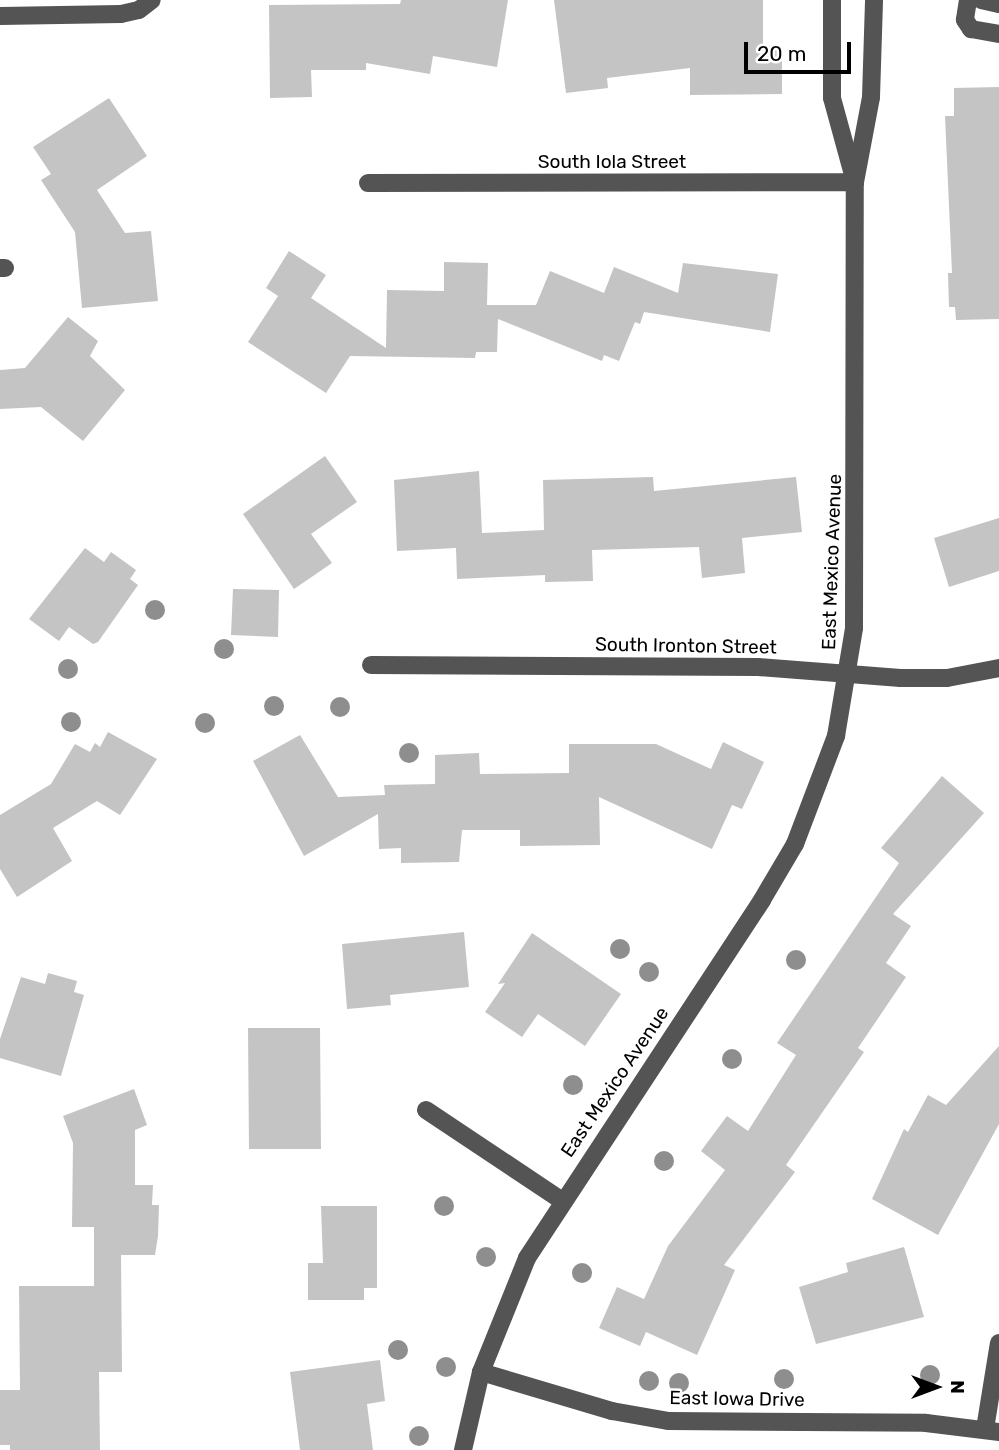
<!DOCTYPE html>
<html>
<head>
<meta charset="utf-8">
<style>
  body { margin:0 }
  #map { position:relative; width:999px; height:1450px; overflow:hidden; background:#fff; font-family:Rubik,sans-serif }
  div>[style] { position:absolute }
  .building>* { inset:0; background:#c4c4c4 }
  .minor>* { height:18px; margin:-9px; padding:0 9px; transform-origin:9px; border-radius:9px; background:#545454 }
  .trees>* { width:20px; height:20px; margin:-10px; border-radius:50%; background:#8e8e8e }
  span { translate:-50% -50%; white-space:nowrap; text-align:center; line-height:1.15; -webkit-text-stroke:5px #fff; paint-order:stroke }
  .street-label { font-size:19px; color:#000 }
  .north { position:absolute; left:901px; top:1352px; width:70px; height:70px; -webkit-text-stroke:5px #fff; paint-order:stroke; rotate:90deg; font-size:19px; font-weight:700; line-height:28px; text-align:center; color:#000 }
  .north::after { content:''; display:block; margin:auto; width:24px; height:32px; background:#000; clip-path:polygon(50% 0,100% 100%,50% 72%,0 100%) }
  .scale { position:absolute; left:744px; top:42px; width:107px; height:32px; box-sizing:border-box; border:4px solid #000; border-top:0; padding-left:9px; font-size:21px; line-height:24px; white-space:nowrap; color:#000; -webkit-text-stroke:5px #fff; paint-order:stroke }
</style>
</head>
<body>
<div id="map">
  <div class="building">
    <i style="clip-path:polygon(401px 0,508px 0,497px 67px,433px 56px,430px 74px,366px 63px,366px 70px,311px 70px,312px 97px,270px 98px,269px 5px,400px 4px)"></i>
    <i style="clip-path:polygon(554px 0,763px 0,763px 49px,782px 49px,782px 94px,690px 95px,690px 68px,607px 78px,608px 88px,566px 93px)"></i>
    <i style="clip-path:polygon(999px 87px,999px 319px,956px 320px,955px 307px,949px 307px,948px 273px,952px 273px,945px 116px,954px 116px,954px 88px)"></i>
    <i style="clip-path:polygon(109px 98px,147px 156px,97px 190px,125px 233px,151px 231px,158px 301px,82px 308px,75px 232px,41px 180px,51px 174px,33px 147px)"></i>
    <i style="clip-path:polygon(289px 251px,326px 275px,311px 298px,386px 348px,387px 290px,444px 291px,444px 262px,488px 263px,487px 305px,536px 305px,550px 271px,604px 293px,614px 267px,678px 293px,683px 263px,778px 274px,770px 332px,644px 312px,640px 324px,635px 322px,619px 361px,604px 355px,602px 361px,498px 319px,497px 352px,476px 352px,475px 358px,350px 356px,326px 393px,248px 342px,278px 296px,266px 288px)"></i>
    <i style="clip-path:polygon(68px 317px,98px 341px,90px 356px,125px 390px,83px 441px,41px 407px,0 409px,0 370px,25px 368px)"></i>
    <i style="clip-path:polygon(325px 456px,357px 502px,311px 534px,332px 563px,294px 589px,243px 514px)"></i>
    <i style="clip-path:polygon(479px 471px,482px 533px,544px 530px,543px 480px,653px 477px,654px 491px,796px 477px,802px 532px,742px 538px,745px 573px,702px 578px,699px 547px,592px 550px,593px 581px,545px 582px,545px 575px,457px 579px,456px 548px,397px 551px,394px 480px)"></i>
    <i style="clip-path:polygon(999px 518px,999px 571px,949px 587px,934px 538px)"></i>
    <i style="clip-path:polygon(85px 548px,104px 562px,111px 552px,136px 570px,130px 579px,138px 585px,98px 642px,93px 644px,69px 627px,59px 641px,29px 619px)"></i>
    <i style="clip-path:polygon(233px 589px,279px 590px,278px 637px,231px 635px)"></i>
    <i style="clip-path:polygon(108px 732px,157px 759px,120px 815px,97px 801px,53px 828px,72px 861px,17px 897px,0 869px,0 815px,51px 784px,75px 744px,90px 752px,95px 743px,100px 747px)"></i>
    <i style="clip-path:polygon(300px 735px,338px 797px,385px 795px,384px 785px,435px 784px,435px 755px,479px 753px,480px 774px,569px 773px,569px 744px,656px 744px,711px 769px,723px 742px,764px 762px,742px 809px,732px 805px,712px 849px,599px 797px,600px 845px,520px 846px,520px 830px,462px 830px,459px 862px,401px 863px,401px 848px,379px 849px,378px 814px,304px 856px,253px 761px)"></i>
    <i style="clip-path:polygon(942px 776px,984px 813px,893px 914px,911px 926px,886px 963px,906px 977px,858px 1048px,864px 1052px,786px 1165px,795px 1172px,724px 1265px,735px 1270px,697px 1355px,646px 1332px,640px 1346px,599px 1328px,617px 1287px,644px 1299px,668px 1246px,725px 1170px,701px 1151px,727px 1116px,748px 1131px,796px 1055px,777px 1043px,899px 863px,881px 848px)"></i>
    <i style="clip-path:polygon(464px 932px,469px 987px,390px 995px,391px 1005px,347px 1009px,342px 944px)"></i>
    <i style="clip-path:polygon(532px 933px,621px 994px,585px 1046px,538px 1014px,522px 1037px,485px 1012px,505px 983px,498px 984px)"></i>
    <i style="clip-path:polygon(48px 973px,77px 981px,74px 992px,84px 995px,61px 1076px,0 1058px,0 1039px,21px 977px,45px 984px)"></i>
    <i style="clip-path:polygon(248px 1028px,320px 1028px,321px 1149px,249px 1149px)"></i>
    <i style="clip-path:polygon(999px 1046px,999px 1124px,938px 1235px,872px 1199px,904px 1129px,908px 1132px,928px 1095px,946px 1105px)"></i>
    <i style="clip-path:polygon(134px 1089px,147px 1125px,135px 1130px,135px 1185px,153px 1185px,152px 1205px,159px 1205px,158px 1236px,155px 1255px,121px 1255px,122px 1372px,99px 1372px,100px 1450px,10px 1450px,10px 1445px,0 1445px,0 1390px,20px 1390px,19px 1286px,94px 1286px,94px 1227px,72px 1227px,73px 1143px,63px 1116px)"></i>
    <i style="clip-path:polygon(321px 1206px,377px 1206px,377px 1288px,364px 1288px,364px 1300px,308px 1300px,308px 1263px,323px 1263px)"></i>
    <i style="clip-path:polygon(904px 1247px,924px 1317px,816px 1344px,799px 1287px,848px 1272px,846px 1263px)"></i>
    <i style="clip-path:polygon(380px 1360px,385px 1401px,367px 1404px,373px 1450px,300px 1450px,290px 1372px)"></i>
  </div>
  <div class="minor">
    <i style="left:832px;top:0;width:98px;rotate:90deg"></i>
    <i style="left:832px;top:98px;width:87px;rotate:74.7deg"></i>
    <i style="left:968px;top:0;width:20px;rotate:99deg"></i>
    <i style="left:965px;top:20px;width:11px;rotate:56deg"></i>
    <i style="left:971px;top:29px;width:28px;rotate:10deg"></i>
    <i style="left:981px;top:0;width:18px;rotate:13deg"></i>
    <i style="left:0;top:16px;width:121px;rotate:-0.9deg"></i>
    <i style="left:121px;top:14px;width:18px;rotate:-13deg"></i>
    <i style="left:139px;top:10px;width:16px;rotate:-38deg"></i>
    <i style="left:368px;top:183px;width:487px;rotate:-0.1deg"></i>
    <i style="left:0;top:268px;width:5px"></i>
    <i style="left:371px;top:665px;width:387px;rotate:0.3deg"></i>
    <i style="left:758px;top:667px;width:143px;rotate:4.4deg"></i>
    <i style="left:901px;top:678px;width:46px"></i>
    <i style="left:947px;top:678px;width:53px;rotate:-10.9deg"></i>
    <i style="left:426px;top:1110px;width:162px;rotate:33.7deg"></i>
    <i style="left:481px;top:1372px;width:137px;rotate:16.6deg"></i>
    <i style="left:612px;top:1411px;width:58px;rotate:10deg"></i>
    <i style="left:669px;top:1421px;width:257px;rotate:0.4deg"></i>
    <i style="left:926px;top:1423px;width:74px;rotate:7deg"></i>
    <i style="left:985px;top:1429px;width:87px;rotate:-80.8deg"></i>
    <i style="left:463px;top:1450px;width:80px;rotate:-77deg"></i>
    <i style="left:481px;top:1372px;width:123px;rotate:-68deg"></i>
    <i style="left:527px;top:1258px;width:428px;rotate:-56.7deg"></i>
    <i style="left:762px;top:900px;width:65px;rotate:-59.5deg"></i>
    <i style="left:795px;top:844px;width:116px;rotate:-69.2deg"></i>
    <i style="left:836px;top:736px;width:109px;rotate:-80.5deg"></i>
    <i style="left:854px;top:628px;width:446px;rotate:-89.9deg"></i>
    <i style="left:855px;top:182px;width:86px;rotate:-79.3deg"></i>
    <i style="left:871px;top:97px;width:97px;rotate:-88.2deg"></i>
  </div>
  <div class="trees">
    <i style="left:155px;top:610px"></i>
    <i style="left:224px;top:649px"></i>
    <i style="left:68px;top:669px"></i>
    <i style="left:274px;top:706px"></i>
    <i style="left:340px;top:707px"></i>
    <i style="left:71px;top:722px"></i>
    <i style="left:205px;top:723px"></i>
    <i style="left:409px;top:753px"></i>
    <i style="left:620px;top:949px"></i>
    <i style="left:796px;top:960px"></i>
    <i style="left:649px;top:972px"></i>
    <i style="left:732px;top:1059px"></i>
    <i style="left:573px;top:1085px"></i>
    <i style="left:664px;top:1161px"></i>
    <i style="left:444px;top:1206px"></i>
    <i style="left:486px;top:1257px"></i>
    <i style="left:582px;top:1273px"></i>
    <i style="left:398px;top:1350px"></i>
    <i style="left:446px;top:1367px"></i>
    <i style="left:930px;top:1375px"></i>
    <i style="left:784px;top:1379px"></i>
    <i style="left:649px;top:1381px"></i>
    <i style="left:679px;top:1383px"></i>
    <i style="left:419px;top:1436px"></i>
  </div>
  <div class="street-label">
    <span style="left:612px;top:162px">South Iola Street</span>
    <span style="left:832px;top:562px;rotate:-88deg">East Mexico Avenue</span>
    <span style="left:686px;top:646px;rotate:1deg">South Ironton Street</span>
    <span style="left:615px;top:1082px;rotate:-56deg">East Mexico Avenue</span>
    <span style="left:737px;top:1399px;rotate:1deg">East Iowa Drive</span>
  </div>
  <div class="north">N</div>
  <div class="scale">20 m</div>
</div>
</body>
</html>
